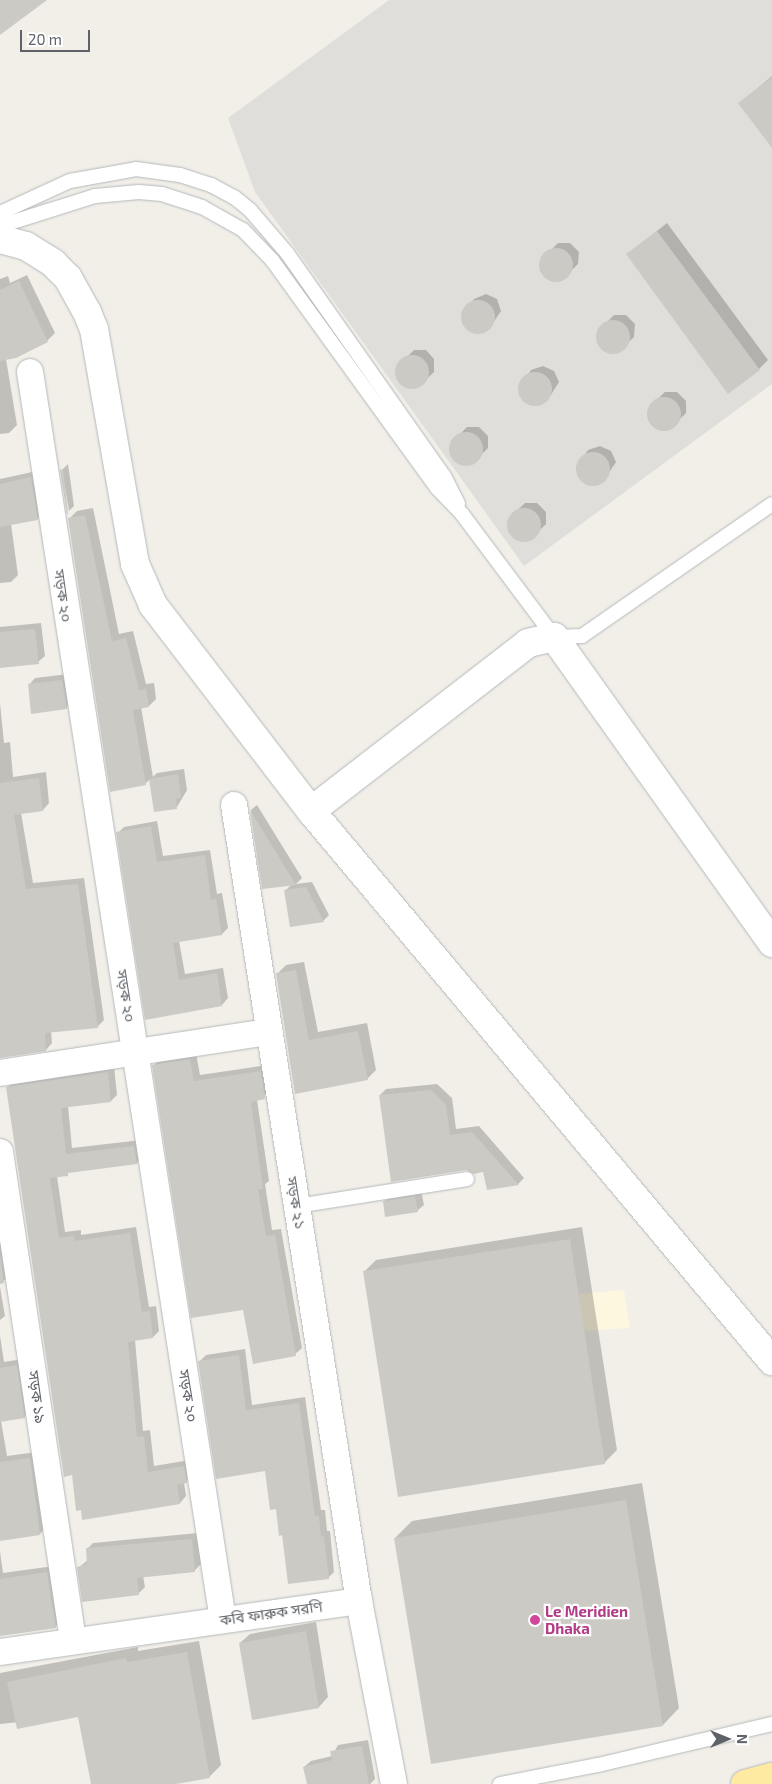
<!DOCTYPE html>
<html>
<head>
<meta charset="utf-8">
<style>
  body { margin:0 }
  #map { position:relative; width:772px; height:1784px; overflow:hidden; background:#f1efe8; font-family:"Exo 2","Noto Sans Bengali",sans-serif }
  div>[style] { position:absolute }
  .commercial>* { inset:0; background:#fef7e0 }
  .industrial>* { inset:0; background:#e0deda }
  .shadow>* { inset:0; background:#0003 }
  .building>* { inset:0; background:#cccac5 }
  .round { border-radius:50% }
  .roads { filter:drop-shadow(0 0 1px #b5b8bc) drop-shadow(0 0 1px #b5b8bc) }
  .service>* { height:14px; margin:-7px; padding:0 7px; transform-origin:7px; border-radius:7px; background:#fff }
  .minor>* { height:26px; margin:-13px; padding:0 13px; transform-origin:13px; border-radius:13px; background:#fff }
  .secondary>* { height:28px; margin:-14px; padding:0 14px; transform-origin:14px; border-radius:14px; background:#fff }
  .trunk>* { height:28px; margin:-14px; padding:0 14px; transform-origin:14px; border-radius:14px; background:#feeaa1 }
  .dots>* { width:14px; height:14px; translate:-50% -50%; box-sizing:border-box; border:2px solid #fff; border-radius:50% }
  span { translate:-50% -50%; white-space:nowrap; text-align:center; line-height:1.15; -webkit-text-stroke:4.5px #fff; paint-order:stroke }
  .street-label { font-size:15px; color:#5f6368 }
  .hotel-label { font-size:15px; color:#b23c85; font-weight:700 }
  .left { translate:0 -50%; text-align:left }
  .north { position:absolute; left:702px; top:1714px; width:50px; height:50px; -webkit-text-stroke:4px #fff; paint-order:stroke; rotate:90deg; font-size:14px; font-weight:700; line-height:20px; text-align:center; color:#5f6368 }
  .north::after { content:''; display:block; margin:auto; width:18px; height:22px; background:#5f6368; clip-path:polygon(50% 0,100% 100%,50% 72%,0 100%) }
  .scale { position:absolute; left:20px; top:30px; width:70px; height:22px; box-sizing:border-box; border:2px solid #5f6368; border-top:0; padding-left:6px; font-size:15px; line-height:18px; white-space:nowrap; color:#5f6368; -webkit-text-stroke:4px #fff; paint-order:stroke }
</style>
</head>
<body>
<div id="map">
  <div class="commercial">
    <i style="clip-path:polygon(624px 1290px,630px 1328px,582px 1331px,579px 1294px)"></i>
  </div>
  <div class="industrial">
    <i style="clip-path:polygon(389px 0,772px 0,772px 384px,524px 566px,255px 192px,228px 118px)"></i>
  </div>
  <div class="shadow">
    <i style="clip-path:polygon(772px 76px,772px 146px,739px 104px)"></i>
    <i style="clip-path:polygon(667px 223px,768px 360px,759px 369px,628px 254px)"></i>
    <i style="clip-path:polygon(558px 243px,570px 243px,579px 252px,578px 264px,562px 280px,550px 280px,541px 271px,542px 259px)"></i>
    <i style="clip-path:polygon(27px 275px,55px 333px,47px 341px,6px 359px,17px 425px,9px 433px,0 434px,0 279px,8px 276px,10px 283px)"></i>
    <i style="clip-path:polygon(486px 294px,497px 299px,501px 311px,489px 329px,478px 334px,467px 328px,462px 317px,474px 299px)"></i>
    <i style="clip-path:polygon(614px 315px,626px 315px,635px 324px,634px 337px,618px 352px,606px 352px,598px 343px,598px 331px)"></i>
    <i style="clip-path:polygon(414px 350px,426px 350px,434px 359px,434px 372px,418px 387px,406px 387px,397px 378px,398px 366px)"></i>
    <i style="clip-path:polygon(543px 366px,554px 371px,559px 382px,547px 401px,535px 405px,523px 400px,519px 389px,531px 370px)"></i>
    <i style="clip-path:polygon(665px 392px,677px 392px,686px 401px,686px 413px,670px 429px,658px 429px,649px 420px,649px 407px)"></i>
    <i style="clip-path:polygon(467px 427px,479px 427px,488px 436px,488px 448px,472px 464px,459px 464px,451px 455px,451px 443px)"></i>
    <i style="clip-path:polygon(600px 446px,611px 451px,616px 462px,604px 480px,592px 485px,581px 480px,576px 468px,588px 450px)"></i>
    <i style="clip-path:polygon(68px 464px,74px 506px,69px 511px,62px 470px)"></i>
    <i style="clip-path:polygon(37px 471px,44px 512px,37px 519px,11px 524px,18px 575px,11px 582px,0 583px,0 479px)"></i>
    <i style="clip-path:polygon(525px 503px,537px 503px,546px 512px,546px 524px,530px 540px,518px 540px,509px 530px,509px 518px)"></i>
    <i style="clip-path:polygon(93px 508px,119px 634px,133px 631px,146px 684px,154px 683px,156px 699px,149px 706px,141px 707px,153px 777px,157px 773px,184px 769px,187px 790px,177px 807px,150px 779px,145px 784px,69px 519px,77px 511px)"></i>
    <i style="clip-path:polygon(41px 623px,45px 656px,38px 662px,0 667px,0 627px)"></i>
    <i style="clip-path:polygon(68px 674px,73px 702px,66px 708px,29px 685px,35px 678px)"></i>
    <i style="clip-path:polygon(0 703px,4px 743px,10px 742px,13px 777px,46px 772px,49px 803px,43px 810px,21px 813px,33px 883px,84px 878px,104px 1020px,97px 1027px,51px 1031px,52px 1043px,46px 1050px,0 1053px)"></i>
    <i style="clip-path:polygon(257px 805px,302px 878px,296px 884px,312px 882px,329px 915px,323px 921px,286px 890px,292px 884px,263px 887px,251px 810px)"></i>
    <i style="clip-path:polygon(157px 821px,163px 856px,210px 850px,217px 894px,222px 893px,228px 928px,222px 934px,179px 941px,185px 974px,223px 968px,228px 998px,222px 1005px,146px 1018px,118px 833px,124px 827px)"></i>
    <i style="clip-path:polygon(304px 962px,318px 1032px,367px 1023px,376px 1070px,367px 1079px,296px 1092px,277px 974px,286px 965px)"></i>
    <i style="clip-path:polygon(196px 1053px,200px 1075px,267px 1065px,271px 1091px,257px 1100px,269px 1181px,265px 1184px,272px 1230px,281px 1229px,302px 1348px,295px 1354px,244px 1309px,154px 1065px,160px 1059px)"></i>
    <i style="clip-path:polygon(114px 1066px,117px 1095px,111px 1101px,68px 1106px,72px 1148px,141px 1140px,143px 1156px,137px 1163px,71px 1171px,57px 1176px,65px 1232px,81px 1230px,81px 1235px,136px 1227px,149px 1307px,156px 1306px,159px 1331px,153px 1337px,135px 1340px,143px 1431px,150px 1430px,154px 1466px,190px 1460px,193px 1476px,184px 1483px,186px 1496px,180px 1503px,73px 1473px,7px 1088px,14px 1081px)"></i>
    <i style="clip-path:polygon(437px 1084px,452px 1098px,456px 1129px,479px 1126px,524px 1178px,518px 1184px,488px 1188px,484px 1171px,380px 1095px,386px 1089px)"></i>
    <i style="clip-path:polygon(421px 1190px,424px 1205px,417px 1211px,384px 1202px,391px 1195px)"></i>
    <i style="clip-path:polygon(582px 1227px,617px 1450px,604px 1463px,364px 1272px,376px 1260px)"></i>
    <i style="clip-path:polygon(6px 1242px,11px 1276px,0 1283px,0 1243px)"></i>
    <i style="clip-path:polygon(0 1287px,5px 1316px,0 1320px)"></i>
    <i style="clip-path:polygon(0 1336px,4px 1362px,23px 1359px,31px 1410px,24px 1417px,1px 1421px,7px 1456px,37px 1452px,46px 1527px,40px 1534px,0 1539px)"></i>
    <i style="clip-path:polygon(245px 1349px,252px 1405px,305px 1397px,321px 1510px,325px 1510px,327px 1531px,330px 1531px,334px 1572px,328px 1578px,283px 1534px,266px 1469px,199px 1362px,206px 1355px)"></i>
    <i style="clip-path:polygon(642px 1483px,679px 1708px,663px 1725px,395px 1538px,412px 1521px)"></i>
    <i style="clip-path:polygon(198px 1533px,201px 1564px,194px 1571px,143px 1576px,145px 1587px,139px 1593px,78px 1568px,88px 1560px,87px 1549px,93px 1543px)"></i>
    <i style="clip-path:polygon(0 1551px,3px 1573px,54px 1566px,62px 1620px,55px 1627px,0 1635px)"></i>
    <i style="clip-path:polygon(316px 1622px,328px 1697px,319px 1707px,253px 1718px,240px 1643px,250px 1634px)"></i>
    <i style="clip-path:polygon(199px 1641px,221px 1765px,209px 1777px,170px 1784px,92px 1784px,79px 1716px,0 1724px,0 1673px,138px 1647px,138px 1651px)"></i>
    <i style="clip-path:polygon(368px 1740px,375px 1779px,370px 1784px,308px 1784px,304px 1767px,311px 1761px,332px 1756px,338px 1745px)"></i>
  </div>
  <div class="building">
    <i style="clip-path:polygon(0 0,47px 0,0 35px)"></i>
    <i style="clip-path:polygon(772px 77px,772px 148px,738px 103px)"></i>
    <i style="clip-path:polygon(657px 231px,760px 370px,728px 394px,626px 254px)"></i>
    <i class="round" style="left:539px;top:248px;width:34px;height:34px"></i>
    <i style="clip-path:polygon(19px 281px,48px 342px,16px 358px,0 361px,0 290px)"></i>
    <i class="round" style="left:461px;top:300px;width:34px;height:34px"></i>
    <i class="round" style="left:596px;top:320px;width:34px;height:34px"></i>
    <i class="round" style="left:395px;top:355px;width:34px;height:34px"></i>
    <i class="round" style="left:518px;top:372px;width:34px;height:34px"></i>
    <i class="round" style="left:647px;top:397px;width:34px;height:34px"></i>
    <i class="round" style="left:449px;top:432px;width:34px;height:34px"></i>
    <i class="round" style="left:576px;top:452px;width:34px;height:34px"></i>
    <i style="clip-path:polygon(63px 469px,68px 513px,67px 514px,60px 470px)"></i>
    <i style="clip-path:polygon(31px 477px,38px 520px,0 527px,0 484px)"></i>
    <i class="round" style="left:507px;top:508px;width:34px;height:34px"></i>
    <i style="clip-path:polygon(85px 515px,112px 641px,126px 638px,139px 690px,146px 689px,149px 707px,133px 710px,146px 785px,110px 792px,68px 518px)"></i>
    <i style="clip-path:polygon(35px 629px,39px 664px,0 668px,0 632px)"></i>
    <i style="clip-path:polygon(62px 680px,67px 709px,31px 714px,28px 684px)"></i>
    <i style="clip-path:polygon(178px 774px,181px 798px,176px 799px,177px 809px,154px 812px,149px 779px)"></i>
    <i style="clip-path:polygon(39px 778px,43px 811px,14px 815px,26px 889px,78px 884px,98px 1028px,45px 1033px,46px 1051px,0 1058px,0 783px)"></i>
    <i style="clip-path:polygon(250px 810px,296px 885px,262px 889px)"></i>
    <i style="clip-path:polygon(151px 826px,157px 862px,205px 855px,211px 900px,216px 899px,222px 935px,173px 943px,179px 980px,217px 973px,222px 1006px,145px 1020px,116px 832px)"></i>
    <i style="clip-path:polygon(306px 887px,324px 922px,290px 927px,284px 890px)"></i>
    <i style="clip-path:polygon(296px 970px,309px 1040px,358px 1031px,368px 1080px,295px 1094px,276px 973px)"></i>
    <i style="clip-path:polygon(190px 1059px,194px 1081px,261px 1071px,265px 1099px,251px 1102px,263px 1189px,258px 1189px,266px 1236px,275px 1235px,296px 1356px,253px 1364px,243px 1310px,191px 1318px,152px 1065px)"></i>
    <i style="clip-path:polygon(108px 1072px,111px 1102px,61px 1108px,66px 1154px,134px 1146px,137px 1164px,68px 1173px,68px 1176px,50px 1178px,59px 1238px,74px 1236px,75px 1241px,130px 1233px,142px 1312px,150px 1311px,153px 1338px,128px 1342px,137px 1437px,144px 1436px,148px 1472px,184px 1466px,187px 1483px,177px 1485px,180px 1504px,82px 1520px,81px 1510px,76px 1511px,72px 1475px,64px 1477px,6px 1087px)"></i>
    <i style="clip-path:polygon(431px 1090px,446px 1105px,450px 1135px,472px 1132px,519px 1185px,487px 1190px,483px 1172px,474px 1174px,466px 1170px,391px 1182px,379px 1095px)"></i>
    <i style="clip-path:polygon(415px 1196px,418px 1212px,385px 1217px,383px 1201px)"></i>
    <i style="clip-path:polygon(570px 1239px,605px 1464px,398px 1497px,363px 1271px)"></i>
    <i style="clip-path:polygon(0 1254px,4px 1283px,0 1284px)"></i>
    <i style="clip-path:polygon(239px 1355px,246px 1410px,299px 1403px,315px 1516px,319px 1516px,321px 1537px,324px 1536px,329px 1579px,288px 1584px,282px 1535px,279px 1536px,276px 1509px,270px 1510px,265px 1471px,216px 1479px,198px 1361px)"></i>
    <i style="clip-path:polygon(17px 1365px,25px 1418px,0 1422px,0 1368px)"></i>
    <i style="clip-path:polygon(30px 1458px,40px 1535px,0 1541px,0 1462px)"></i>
    <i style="clip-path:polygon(626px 1500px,663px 1726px,431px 1764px,394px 1538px)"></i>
    <i style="clip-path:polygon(192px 1539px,195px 1572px,137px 1578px,139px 1595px,82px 1602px,77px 1567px,87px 1564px,86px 1548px)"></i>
    <i style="clip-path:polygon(47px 1572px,56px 1628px,0 1636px,0 1579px)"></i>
    <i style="clip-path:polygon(306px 1631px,319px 1708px,252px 1720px,239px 1643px)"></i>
    <i style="clip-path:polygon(187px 1652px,210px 1778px,176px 1784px,91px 1784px,78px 1717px,17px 1729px,7px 1682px,126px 1658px,127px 1662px)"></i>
    <i style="clip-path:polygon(362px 1746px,369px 1784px,307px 1784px,303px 1767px,332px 1760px,330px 1751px)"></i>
  </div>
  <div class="roads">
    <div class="service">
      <i style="left:0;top:213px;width:77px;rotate:-24.6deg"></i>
      <i style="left:70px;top:181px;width:67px;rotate:-10.3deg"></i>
      <i style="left:136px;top:169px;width:44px;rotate:7.8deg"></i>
      <i style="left:180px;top:175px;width:33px;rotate:18deg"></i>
      <i style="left:211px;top:185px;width:26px;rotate:28deg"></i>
      <i style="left:234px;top:197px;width:21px;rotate:39deg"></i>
      <i style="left:250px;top:210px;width:57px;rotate:49.3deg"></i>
      <i style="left:287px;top:253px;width:273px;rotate:54.9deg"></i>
      <i style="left:444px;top:476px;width:31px;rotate:63deg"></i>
      <i style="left:0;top:226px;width:100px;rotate:-17.5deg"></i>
      <i style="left:95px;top:196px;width:44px;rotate:-5.2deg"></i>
      <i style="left:139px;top:192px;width:23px;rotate:5deg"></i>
      <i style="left:162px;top:194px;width:42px;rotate:18deg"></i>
      <i style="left:202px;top:207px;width:47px;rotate:29.3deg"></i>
      <i style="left:243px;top:230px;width:42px;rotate:46deg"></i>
      <i style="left:272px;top:260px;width:281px;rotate:54.1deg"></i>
      <i style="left:437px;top:488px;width:36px;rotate:46deg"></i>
      <i style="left:462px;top:514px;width:154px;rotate:53.2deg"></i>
      <i style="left:554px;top:637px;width:28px;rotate:-2deg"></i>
      <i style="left:582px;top:636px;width:231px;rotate:-34.8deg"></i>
      <i style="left:297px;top:1206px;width:172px;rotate:-9deg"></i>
      <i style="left:500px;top:1784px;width:100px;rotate:-11deg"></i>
      <i style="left:598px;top:1765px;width:179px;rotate:-13.3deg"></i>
    </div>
    <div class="minor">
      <i style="left:30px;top:372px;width:1263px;rotate:81.21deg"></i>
      <i style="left:234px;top:805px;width:806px;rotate:81.08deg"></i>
      <i style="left:359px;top:1601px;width:186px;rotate:79.2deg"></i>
      <i style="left:0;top:1073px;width:272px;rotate:-8.7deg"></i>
      <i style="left:0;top:1152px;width:494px;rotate:81.5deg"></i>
      <i style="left:0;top:1652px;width:363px;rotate:-8.1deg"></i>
    </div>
    <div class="secondary">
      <i style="left:0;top:239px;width:27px;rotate:15deg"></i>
      <i style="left:26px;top:246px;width:32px;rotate:32deg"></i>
      <i style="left:53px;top:263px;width:21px;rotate:45deg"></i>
      <i style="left:68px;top:278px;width:39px;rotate:61deg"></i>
      <i style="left:87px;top:312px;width:18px;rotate:68deg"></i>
      <i style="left:94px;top:329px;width:239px;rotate:80.1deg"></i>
      <i style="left:135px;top:564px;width:45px;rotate:66.3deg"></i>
      <i style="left:153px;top:605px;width:260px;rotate:52.5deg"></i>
      <i style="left:311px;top:811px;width:718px;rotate:50.03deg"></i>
      <i style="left:311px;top:811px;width:274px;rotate:-37.7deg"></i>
      <i style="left:528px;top:643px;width:27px;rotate:-13deg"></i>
      <i style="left:554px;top:637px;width:376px;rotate:54.5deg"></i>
    </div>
    <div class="trunk">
      <i style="left:745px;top:1784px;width:28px;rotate:-15deg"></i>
    </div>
  </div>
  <div class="dots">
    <i style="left:535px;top:1620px;background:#d1479c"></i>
  </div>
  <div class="street-label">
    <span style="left:63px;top:596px;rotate:82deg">সড়ক ২০</span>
    <span style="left:126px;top:996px;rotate:81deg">সড়ক ২০</span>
    <span style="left:296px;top:1203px;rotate:81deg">সড়ক ২১</span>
    <span style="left:188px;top:1396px;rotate:81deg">সড়ক ২০</span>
    <span style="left:37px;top:1397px;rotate:82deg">সড়ক ১৯</span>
    <span style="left:271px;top:1613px;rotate:-8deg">কবি ফারুক সরণি</span>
  </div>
  <div class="hotel-label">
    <span class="left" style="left:545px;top:1620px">Le Meridien<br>Dhaka</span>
  </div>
  <div class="north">N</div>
  <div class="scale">20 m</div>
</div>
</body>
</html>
